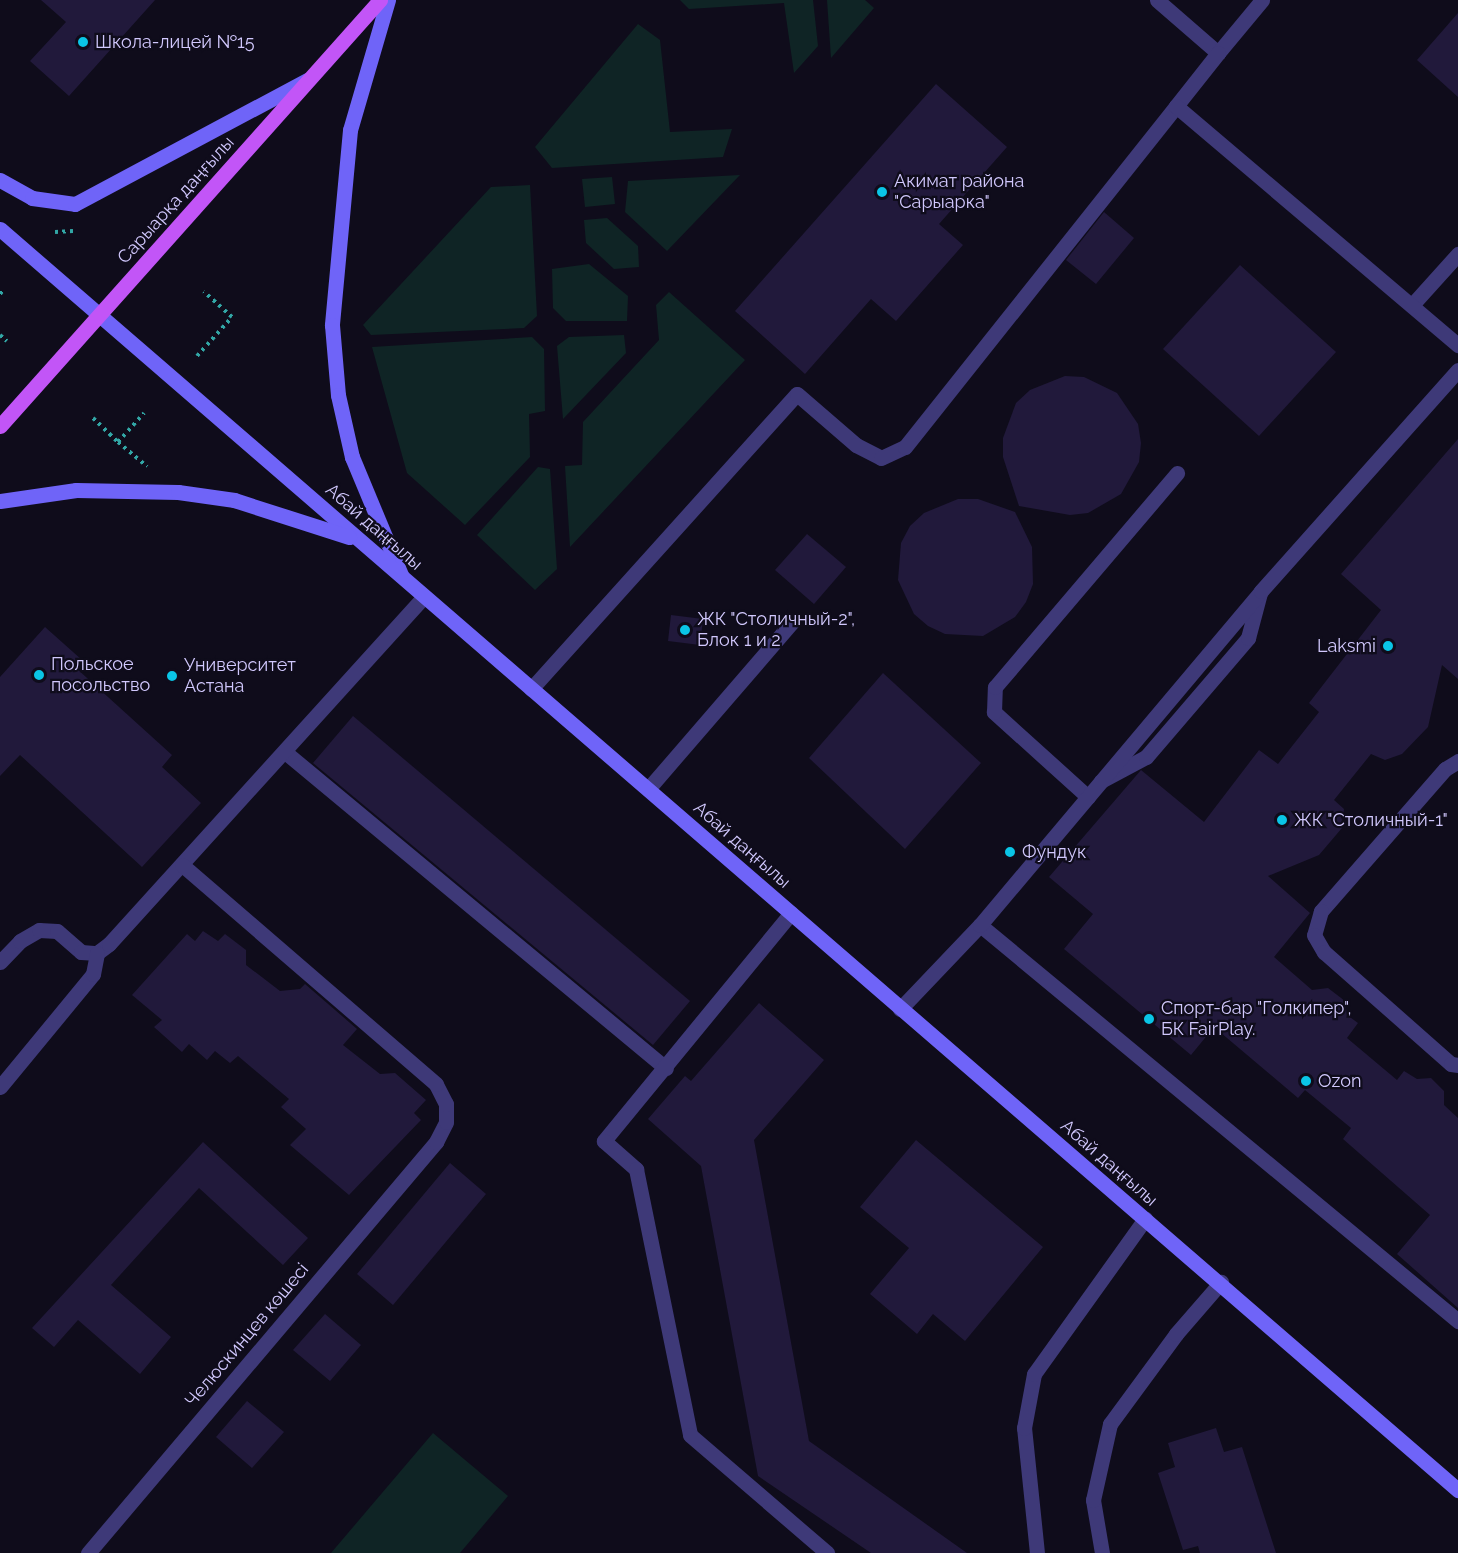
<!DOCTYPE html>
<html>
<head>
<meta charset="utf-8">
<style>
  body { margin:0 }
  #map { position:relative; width:1458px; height:1553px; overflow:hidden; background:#0f0c1b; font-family:Raleway,sans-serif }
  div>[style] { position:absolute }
  .green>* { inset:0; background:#0f2425 }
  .building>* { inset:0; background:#21193b }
  .path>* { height:4px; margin-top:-2px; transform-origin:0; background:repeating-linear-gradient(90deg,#32a7a6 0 3px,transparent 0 7.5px) }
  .lane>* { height:15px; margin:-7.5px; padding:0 7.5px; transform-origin:7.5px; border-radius:7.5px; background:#3e3978 }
  .street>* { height:15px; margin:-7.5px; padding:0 7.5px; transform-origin:7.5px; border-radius:7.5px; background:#3e3978 }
  .secondary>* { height:15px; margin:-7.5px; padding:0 7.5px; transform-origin:7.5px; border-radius:7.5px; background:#6f64f8 }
  .primary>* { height:15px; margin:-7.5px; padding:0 7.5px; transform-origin:7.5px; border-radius:7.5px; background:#c255f7 }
  .dots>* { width:16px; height:16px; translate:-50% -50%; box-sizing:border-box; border:3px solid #0f0c1b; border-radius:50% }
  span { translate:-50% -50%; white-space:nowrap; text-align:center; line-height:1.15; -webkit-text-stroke:4.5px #0f0c1b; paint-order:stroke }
  .poi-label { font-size:18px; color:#d1c8fd }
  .left { translate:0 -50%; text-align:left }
  .right { translate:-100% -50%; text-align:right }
  .street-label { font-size:18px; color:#d1c8fd }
</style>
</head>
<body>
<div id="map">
  <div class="green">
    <i style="clip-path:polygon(680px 0,813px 0,818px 46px,794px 73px,784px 3px,689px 9px)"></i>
    <i style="clip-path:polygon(827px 0,865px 0,874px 8px,831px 58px)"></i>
    <i style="clip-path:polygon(638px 24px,660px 40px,670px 132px,732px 129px,723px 157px,552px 168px,535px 147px)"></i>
    <i style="clip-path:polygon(740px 175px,667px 251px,625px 212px,628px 181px)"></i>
    <i style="clip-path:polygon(612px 177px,615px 204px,585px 207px,582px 179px)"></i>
    <i style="clip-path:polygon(530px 185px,537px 316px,524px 328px,371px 335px,363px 325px,491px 187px)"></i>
    <i style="clip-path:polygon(607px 218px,638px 246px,639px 267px,614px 269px,586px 243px,584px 220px)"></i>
    <i style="clip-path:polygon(589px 264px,628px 296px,627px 321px,566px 321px,553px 308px,552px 269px)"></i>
    <i style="clip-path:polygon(669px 292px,745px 360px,570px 547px,565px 466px,582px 465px,583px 422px,659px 340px,656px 305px)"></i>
    <i style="clip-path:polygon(624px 335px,626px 353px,563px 419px,557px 346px,569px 337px)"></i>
    <i style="clip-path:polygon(532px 337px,544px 349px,545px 411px,529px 414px,530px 457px,465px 525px,407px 473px,372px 347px)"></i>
    <i style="clip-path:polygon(538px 467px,550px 469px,557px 569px,535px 590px,477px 535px)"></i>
    <i style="clip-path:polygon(433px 1433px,508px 1496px,460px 1553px,331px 1553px)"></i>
  </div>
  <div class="building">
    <i style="clip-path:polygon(41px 0,155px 0,69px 96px,30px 61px,66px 22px)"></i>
    <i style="clip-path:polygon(1458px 13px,1458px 97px,1417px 60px)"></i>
    <i style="clip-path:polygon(936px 84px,1007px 147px,939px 224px,963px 245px,896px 321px,871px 299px,805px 374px,735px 311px)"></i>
    <i style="clip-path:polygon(1104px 212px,1134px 238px,1096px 284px,1066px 260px)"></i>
    <i style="clip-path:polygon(1240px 265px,1336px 352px,1259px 436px,1163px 349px)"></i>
    <i style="clip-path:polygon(1065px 376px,1084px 377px,1117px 393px,1138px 424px,1141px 443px,1139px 462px,1121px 494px,1088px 513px,1070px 515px,1019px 506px,1003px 457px,1003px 438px,1016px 403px,1030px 390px)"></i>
    <i style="clip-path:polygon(1458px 439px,1458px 679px,1442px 665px,1428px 727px,1402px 754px,1385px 760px,1371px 754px,1334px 800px,1344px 809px,1342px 828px,1319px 855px,1268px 876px,1310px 913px,1274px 957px,1312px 990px,1328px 988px,1345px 1001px,1347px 1015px,1358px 1023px,1347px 1038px,1397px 1080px,1404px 1071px,1417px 1079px,1431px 1078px,1444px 1091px,1444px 1105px,1458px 1118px,1458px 1308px,1397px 1254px,1430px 1215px,1343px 1139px,1351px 1128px,1305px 1090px,1298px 1098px,1214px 1027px,1191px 1055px,1064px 949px,1093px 914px,1049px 877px,1141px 770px,1204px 822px,1259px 750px,1278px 764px,1319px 712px,1309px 703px,1381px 610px,1341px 574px)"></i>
    <i style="clip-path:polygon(958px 499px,978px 499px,1015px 512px,1032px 547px,1033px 584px,1026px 602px,1015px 617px,983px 636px,945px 634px,928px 626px,914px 614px,898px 580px,901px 543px,910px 526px,924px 513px)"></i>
    <i style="clip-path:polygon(807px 534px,846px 567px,814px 604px,775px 570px)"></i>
    <i style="clip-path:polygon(671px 615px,703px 619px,700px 645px,668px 641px)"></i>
    <i style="clip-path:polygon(45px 627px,82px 660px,76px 668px,172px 755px,162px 767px,201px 803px,142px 867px,20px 755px,0 776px,0 677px)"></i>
    <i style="clip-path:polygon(883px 673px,981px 763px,905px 849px,809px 758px)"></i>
    <i style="clip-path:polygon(353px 716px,690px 1001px,653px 1045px,313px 763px)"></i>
    <i style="clip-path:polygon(203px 931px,218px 941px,225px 934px,246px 950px,246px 965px,280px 991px,300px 989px,305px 984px,357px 1029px,343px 1045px,380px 1074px,395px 1073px,426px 1100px,414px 1113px,421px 1120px,349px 1195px,290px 1145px,306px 1129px,281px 1107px,289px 1099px,238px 1056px,230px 1063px,215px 1051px,207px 1060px,189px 1044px,182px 1052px,154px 1027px,162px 1020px,132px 995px,187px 934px,195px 941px)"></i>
    <i style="clip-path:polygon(759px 1003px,824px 1060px,754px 1140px,809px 1441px,967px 1553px,871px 1553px,758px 1476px,701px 1166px,648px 1119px,685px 1076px,691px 1081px)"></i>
    <i style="clip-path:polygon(916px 1140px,1043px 1247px,965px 1341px,933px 1314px,917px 1334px,870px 1294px,909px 1248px,860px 1207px)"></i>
    <i style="clip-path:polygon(203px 1142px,308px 1238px,283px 1265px,199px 1188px,111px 1285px,171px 1337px,140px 1374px,78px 1320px,54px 1347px,32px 1328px)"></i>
    <i style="clip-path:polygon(450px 1163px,486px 1194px,393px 1305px,357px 1274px)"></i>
    <i style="clip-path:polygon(325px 1314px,361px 1345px,330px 1381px,293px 1350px)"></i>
    <i style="clip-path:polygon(247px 1401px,284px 1432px,252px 1468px,216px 1437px)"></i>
    <i style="clip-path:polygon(1216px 1428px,1224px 1452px,1242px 1447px,1276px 1553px,1200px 1553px,1198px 1546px,1183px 1550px,1158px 1473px,1175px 1467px,1168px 1443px)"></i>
  </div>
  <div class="path">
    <i style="left:55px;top:232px;width:18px;rotate:-3deg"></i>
    <i style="left:0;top:294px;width:5px;rotate:-53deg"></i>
    <i style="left:0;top:335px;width:9px;rotate:41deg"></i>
    <i style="left:197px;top:356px;width:52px;rotate:-48.1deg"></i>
    <i style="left:232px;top:317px;width:38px;rotate:-138deg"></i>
    <i style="left:93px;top:418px;width:35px;rotate:44deg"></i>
    <i style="left:118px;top:442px;width:39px;rotate:-48deg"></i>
    <i style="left:118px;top:442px;width:38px;rotate:40deg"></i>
  </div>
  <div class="lane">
    <i style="left:1157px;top:0;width:81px;rotate:41deg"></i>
    <i style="left:1218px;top:53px;width:69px;rotate:-50.3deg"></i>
    <i style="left:1412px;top:305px;width:69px;rotate:-48deg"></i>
    <i style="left:531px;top:689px;width:397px;rotate:-48deg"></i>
    <i style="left:797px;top:394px;width:78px;rotate:40.8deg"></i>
    <i style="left:856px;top:445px;width:28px;rotate:27deg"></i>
    <i style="left:881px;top:458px;width:26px;rotate:-25deg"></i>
    <i style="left:905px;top:447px;width:436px;rotate:-51.5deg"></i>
    <i style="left:285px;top:752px;width:495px;rotate:39.7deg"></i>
    <i style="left:1458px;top:761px;width:15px;rotate:148deg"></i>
    <i style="left:1445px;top:769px;width:189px;rotate:131.1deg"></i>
    <i style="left:1321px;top:911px;width:25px;rotate:106deg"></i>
    <i style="left:1314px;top:935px;width:20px;rotate:60deg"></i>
    <i style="left:1324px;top:952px;width:169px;rotate:41.4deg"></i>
    <i style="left:1451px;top:1064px;width:7px;rotate:8deg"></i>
    <i style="left:1101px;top:781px;width:51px;rotate:-28.1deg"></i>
    <i style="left:1146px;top:757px;width:157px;rotate:-49.4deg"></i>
    <i style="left:1248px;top:638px;width:47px;rotate:-75.1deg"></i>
    <i style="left:648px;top:789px;width:223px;rotate:-49.2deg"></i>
    <i style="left:1088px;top:797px;width:127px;rotate:-137.9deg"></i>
    <i style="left:994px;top:712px;width:25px;rotate:-88deg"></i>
    <i style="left:995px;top:687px;width:281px;rotate:-49.6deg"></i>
    <i style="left:791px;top:913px;width:295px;rotate:129.4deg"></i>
    <i style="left:604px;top:1141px;width:43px;rotate:41.2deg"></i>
    <i style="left:636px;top:1169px;width:271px;rotate:78.5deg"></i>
    <i style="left:690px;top:1435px;width:181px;rotate:40.7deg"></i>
    <i style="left:980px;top:925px;width:621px;rotate:39.64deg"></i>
    <i style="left:0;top:962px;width:29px;rotate:-46deg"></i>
    <i style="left:20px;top:941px;width:22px;rotate:-30deg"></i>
    <i style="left:39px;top:930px;width:18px;rotate:3deg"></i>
    <i style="left:57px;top:931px;width:32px;rotate:41deg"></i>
    <i style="left:81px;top:952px;width:16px;rotate:4deg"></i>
    <i style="left:97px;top:953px;width:15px;rotate:-37deg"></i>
    <i style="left:109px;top:944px;width:469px;rotate:-47.8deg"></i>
    <i style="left:0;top:1087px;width:146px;rotate:-50.5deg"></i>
    <i style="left:93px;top:974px;width:21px;rotate:-79deg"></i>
    <i style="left:1037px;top:1553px;width:126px;rotate:-95.9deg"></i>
    <i style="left:1024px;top:1428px;width:55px;rotate:-79.5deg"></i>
    <i style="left:1034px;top:1374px;width:191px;rotate:-54.4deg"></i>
    <i style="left:1102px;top:1553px;width:54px;rotate:-99.6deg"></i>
    <i style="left:1093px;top:1500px;width:78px;rotate:-77.4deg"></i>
    <i style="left:1110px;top:1424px;width:112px;rotate:-53.7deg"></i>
    <i style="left:1176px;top:1334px;width:69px;rotate:-49.1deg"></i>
  </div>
  <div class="street">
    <i style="left:1218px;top:53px;width:68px;rotate:128.4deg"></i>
    <i style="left:1176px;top:106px;width:370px;rotate:40.3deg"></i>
    <i style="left:900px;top:1009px;width:116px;rotate:-46.4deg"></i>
    <i style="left:980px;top:925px;width:436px;rotate:-49.9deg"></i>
    <i style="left:1261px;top:591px;width:296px;rotate:-48.3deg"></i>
    <i style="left:88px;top:1553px;width:539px;rotate:-49.74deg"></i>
    <i style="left:436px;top:1142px;width:22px;rotate:-63deg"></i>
    <i style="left:446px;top:1122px;width:18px;rotate:-90deg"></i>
    <i style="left:446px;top:1104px;width:22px;rotate:-117deg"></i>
    <i style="left:436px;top:1084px;width:335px;rotate:-139.2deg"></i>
  </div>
  <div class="secondary">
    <i style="left:388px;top:0;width:135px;rotate:106.3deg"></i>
    <i style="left:350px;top:130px;width:196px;rotate:95.3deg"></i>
    <i style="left:332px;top:325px;width:70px;rotate:85.1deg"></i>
    <i style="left:338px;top:395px;width:64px;rotate:77.3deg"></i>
    <i style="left:352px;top:457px;width:128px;rotate:67.4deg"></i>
    <i style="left:0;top:180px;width:37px;rotate:29deg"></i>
    <i style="left:32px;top:198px;width:43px;rotate:7.9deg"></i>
    <i style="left:75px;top:204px;width:263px;rotate:-28.1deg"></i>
    <i style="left:0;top:229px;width:1928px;rotate:40.86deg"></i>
    <i style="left:0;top:501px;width:77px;rotate:-8.2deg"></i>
    <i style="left:76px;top:490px;width:102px;rotate:1.1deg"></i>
    <i style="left:178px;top:492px;width:57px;rotate:8.1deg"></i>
    <i style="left:234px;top:500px;width:121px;rotate:17.8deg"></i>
  </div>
  <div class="primary">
    <i style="left:0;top:426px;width:571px;rotate:-48.27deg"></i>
  </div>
  <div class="dots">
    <i style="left:83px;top:42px;background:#0ac5e6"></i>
    <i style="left:882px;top:192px;background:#0ac5e6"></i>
    <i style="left:685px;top:630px;background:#0ac5e6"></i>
    <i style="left:1388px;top:646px;background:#0ac5e6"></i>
    <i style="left:39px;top:675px;background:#0ac5e6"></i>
    <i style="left:172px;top:676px;background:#0ac5e6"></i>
    <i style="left:1282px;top:820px;background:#0ac5e6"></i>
    <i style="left:1010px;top:852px;background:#0ac5e6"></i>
    <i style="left:1149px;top:1019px;background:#0ac5e6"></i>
    <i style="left:1306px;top:1081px;background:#0ac5e6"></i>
  </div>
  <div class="poi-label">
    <span class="left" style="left:95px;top:42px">Школа-лицей №15</span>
    <span class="left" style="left:894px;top:192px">Акимат района<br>"Сарыарка"</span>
    <span class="left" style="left:697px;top:630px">ЖК "Столичный-2",<br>Блок 1 и 2</span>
    <span class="right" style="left:1376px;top:646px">Laksmi</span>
    <span class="left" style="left:51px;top:675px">Польское<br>посольство</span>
    <span class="left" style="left:184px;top:676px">Университет<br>Астана</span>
    <span class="left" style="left:1294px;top:820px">ЖК "Столичный-1"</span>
    <span class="left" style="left:1022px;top:852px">Фундук</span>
    <span class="left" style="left:1161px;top:1019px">Спорт-бар "Голкипер",<br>БК FairPlay.</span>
    <span class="left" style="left:1318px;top:1081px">Ozon</span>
  </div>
  <div class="street-label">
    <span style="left:176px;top:200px;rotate:-48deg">Сарыарқа даңғылы</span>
    <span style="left:374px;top:527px;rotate:41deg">Абай даңғылы</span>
    <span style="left:742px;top:845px;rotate:41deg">Абай даңғылы</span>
    <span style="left:1109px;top:1163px;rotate:41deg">Абай даңғылы</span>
    <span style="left:247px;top:1335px;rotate:-50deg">Челюскинцев көшесі</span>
  </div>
</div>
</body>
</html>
